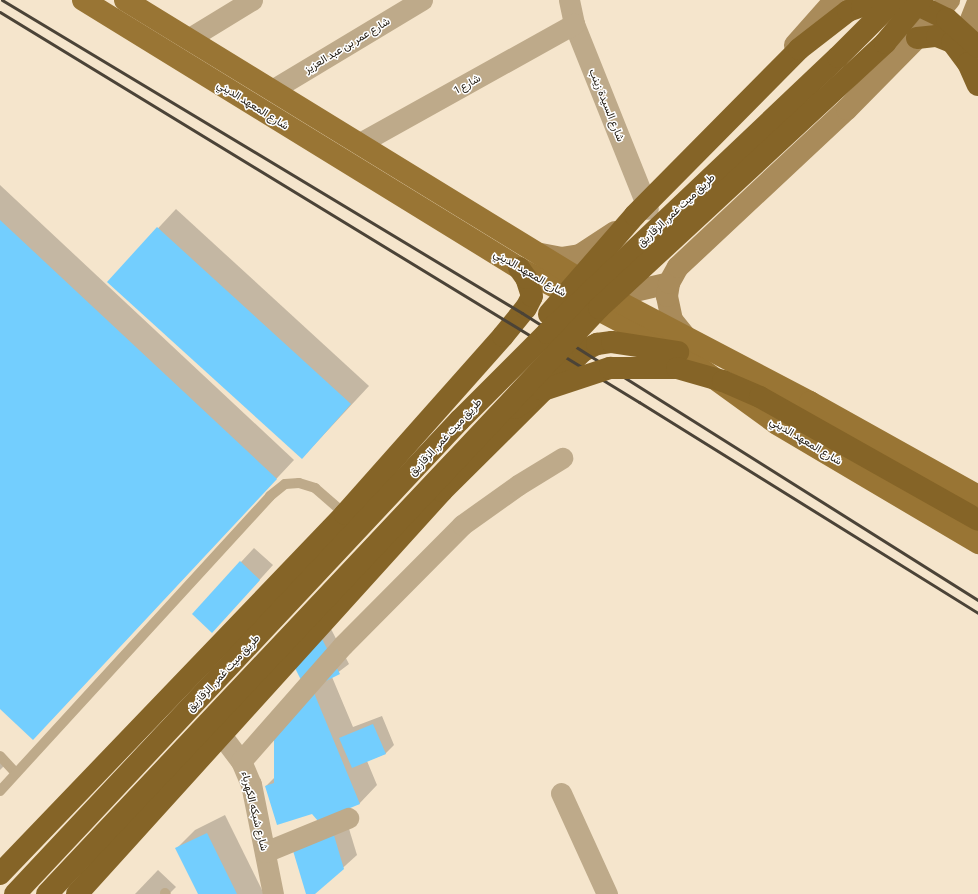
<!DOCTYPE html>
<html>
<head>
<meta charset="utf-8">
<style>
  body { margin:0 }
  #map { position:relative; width:978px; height:894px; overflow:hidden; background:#f5e5cc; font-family:Commissioner,Vazirmatn,sans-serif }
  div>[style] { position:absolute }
  .shadow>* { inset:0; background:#0003 }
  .building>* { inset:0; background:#73cefe }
  .lane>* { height:10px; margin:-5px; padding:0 5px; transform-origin:5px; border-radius:5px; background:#beaa8a }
  .street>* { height:21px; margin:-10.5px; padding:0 10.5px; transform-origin:10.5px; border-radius:10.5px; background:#beaa8a }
  .secondary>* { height:22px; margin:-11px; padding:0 11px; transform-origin:11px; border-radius:11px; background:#a98b5a }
  .primary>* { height:22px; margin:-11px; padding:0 11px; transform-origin:11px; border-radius:11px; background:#997534 }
  .highway>* { height:22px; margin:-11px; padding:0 11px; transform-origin:11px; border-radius:11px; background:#856427 }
  .rail>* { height:3px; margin:-1.5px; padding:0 1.5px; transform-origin:1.5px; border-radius:1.5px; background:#4b4337 }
  .highway-bridge>* { height:22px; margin:-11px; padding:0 11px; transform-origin:11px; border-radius:11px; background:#856427 }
  span { translate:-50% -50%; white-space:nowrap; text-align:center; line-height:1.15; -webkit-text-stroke:3px #fff; paint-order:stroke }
  .street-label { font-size:11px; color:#201a11 }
</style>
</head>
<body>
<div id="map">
  <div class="shadow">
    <i style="clip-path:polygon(0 185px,294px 460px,51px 720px,0 707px)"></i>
    <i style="clip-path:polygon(176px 209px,369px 386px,302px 458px,108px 282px)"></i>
    <i style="clip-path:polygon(254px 548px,273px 565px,225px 618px,241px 562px)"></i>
    <i style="clip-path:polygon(331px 629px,349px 664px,332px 677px,353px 727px,382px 716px,394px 745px,385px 754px,367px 761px,377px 785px,359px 804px,313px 813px,266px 786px,275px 777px,307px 689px,294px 664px)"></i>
    <i style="clip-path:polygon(0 758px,6px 764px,0 770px)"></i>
    <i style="clip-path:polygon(225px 815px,264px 894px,199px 894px,177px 848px,195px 830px)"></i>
    <i style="clip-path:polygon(346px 819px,357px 855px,314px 894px,307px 894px,292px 845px)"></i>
    <i style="clip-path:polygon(158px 870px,176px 887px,169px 894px,135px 894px)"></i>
  </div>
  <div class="building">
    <i style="clip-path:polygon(0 220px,277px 479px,33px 740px,0 709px)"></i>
    <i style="clip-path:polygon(157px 227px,351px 404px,302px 459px,107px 282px)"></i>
    <i style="clip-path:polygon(240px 561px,260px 580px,212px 633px,192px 614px)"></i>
    <i style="clip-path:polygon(321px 637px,340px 674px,312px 688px,360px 804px,318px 821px,312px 814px,277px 825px,265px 786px,274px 783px,274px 741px,267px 727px,306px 690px,293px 664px)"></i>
    <i style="clip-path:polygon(373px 724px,386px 754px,352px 768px,339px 738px)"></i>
    <i style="clip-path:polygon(333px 832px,344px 869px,315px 894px,306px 894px,291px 844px)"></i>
    <i style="clip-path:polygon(207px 833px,237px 894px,198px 894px,175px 848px)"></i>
  </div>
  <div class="lane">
    <i style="left:0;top:756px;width:23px;rotate:47deg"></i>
    <i style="left:0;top:791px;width:400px;rotate:-47.5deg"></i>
    <i style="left:270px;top:496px;width:19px;rotate:-39deg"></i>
    <i style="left:285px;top:484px;width:14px;rotate:-4deg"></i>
    <i style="left:299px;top:483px;width:17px;rotate:17deg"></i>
    <i style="left:315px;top:488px;width:40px;rotate:41deg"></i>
    <i style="left:165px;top:893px;width:1px;rotate:45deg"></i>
  </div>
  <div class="street">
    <i style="left:569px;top:0;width:25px;rotate:78deg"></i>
    <i style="left:574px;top:24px;width:199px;rotate:68.2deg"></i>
    <i style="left:188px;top:39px;width:75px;rotate:-31.4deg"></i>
    <i style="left:272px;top:90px;width:175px;rotate:-31deg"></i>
    <i style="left:360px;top:143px;width:245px;rotate:-29.1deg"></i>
    <i style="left:222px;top:736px;width:31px;rotate:53deg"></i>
    <i style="left:241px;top:761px;width:25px;rotate:67deg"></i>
    <i style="left:251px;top:784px;width:112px;rotate:78.7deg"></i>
    <i style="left:241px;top:761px;width:154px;rotate:-48.7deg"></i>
    <i style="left:343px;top:645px;width:169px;rotate:-45.2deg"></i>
    <i style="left:462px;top:525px;width:69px;rotate:-35.5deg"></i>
    <i style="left:518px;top:485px;width:52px;rotate:-31.5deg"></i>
    <i style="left:561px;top:793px;width:111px;rotate:65.5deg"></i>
    <i style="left:265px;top:852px;width:90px;rotate:-22.3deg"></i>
  </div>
  <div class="secondary">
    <i style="left:795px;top:45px;width:60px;rotate:-48.4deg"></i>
    <i style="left:959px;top:50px;width:52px;rotate:-68.4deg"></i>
    <i style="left:541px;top:254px;width:20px;rotate:11deg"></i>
    <i style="left:561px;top:258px;width:19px;rotate:-9deg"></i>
    <i style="left:580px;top:255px;width:42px;rotate:-33.3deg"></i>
    <i style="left:607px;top:280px;width:9px;rotate:32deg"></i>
    <i style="left:615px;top:285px;width:21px;rotate:17deg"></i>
    <i style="left:635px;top:291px;width:35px;rotate:-13deg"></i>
    <i style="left:684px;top:335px;width:19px;rotate:-129deg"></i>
    <i style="left:672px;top:320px;width:25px;rotate:-102deg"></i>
    <i style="left:667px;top:296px;width:13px;rotate:-81deg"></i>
    <i style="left:669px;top:283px;width:18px;rotate:-61deg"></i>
    <i style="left:678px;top:267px;width:231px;rotate:-43.1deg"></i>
    <i style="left:847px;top:109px;width:100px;rotate:-45.4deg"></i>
    <i style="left:917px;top:38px;width:50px;rotate:-49.9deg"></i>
  </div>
  <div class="primary">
    <i style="left:83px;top:0;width:512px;rotate:31.58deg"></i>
    <i style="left:519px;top:268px;width:180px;rotate:27.8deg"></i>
    <i style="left:678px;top:352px;width:122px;rotate:36deg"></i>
    <i style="left:777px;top:424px;width:234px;rotate:30.6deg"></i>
    <i style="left:125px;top:0;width:562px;rotate:31.54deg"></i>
    <i style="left:604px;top:294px;width:233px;rotate:27.7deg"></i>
    <i style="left:810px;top:402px;width:193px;rotate:29.2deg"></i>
  </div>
  <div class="highway">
    <i style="left:917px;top:38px;width:20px;rotate:-6deg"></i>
    <i style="left:937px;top:36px;width:16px;rotate:22deg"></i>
    <i style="left:952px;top:42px;width:26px;rotate:53deg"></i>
    <i style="left:968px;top:63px;width:24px;rotate:66deg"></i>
    <i style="left:0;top:874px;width:499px;rotate:-46.2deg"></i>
    <i style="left:345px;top:514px;width:238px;rotate:-48.4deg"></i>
    <i style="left:503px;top:336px;width:36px;rotate:-51deg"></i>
    <i style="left:526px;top:308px;width:13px;rotate:-63deg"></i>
    <i style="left:532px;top:296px;width:19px;rotate:-108deg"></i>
    <i style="left:526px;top:278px;width:12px;rotate:-125deg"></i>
    <i style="left:77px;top:894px;width:544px;rotate:-47.83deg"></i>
    <i style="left:442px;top:491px;width:199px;rotate:-44.8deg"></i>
    <i style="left:583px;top:351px;width:16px;rotate:-27deg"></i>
    <i style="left:597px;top:344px;width:15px;rotate:-8deg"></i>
    <i style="left:612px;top:342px;width:67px;rotate:8.6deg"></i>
  </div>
  <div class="rail">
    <i style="left:2px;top:0;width:607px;rotate:31.04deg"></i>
    <i style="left:522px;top:313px;width:539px;rotate:32.19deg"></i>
    <i style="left:0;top:12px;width:749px;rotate:31.4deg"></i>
    <i style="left:639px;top:402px;width:399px;rotate:31.9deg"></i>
  </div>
  <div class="highway-bridge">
    <i style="left:549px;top:314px;width:131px;rotate:-49deg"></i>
    <i style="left:635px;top:215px;width:233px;rotate:-45.3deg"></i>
    <i style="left:799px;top:49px;width:62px;rotate:-37.8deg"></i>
    <i style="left:848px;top:11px;width:15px;rotate:-20deg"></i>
    <i style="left:862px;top:6px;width:29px;rotate:-8deg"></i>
    <i style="left:891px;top:2px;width:29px;rotate:8deg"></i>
    <i style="left:920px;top:6px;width:30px;rotate:26deg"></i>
    <i style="left:947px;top:19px;width:42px;rotate:42.1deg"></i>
    <i style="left:515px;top:408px;width:33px;rotate:-33deg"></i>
    <i style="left:543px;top:390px;width:71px;rotate:-18.2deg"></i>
    <i style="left:610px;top:368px;width:67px"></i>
    <i style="left:677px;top:368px;width:48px;rotate:15.8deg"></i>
    <i style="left:723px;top:381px;width:40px;rotate:23.4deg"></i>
    <i style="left:760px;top:397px;width:250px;rotate:29.4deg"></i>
    <i style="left:15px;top:894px;width:650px;rotate:-46.81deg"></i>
    <i style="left:460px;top:420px;width:123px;rotate:-45deg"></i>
    <i style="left:547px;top:333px;width:401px;rotate:-43.5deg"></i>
    <i style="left:838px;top:57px;width:81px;rotate:-45deg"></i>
    <i style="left:47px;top:894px;width:805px;rotate:-46.71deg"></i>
    <i style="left:599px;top:308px;width:390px;rotate:-42.8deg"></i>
    <i style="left:885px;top:43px;width:56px;rotate:-50.1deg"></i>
  </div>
  <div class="street-label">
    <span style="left:347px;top:45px;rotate:-31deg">شارع عمر بن عبد العزيز</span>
    <span style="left:467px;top:84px;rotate:-29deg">شارع 1</span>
    <span style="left:253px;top:105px;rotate:32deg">شارع المعهد الديني</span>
    <span style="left:607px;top:105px;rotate:68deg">شارع السيدة زينب</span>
    <span style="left:676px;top:210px;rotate:-43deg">طريق ميت غمر, الزقازيق</span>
    <span style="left:530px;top:273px;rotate:30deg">شارع المعهد الديني</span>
    <span style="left:445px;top:437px;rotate:-47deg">طريق ميت غمر, الزقازيق</span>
    <span style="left:806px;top:441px;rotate:31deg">شارع المعهد الديني</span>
    <span style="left:223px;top:673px;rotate:-47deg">طريق ميت غمر, الزقازيق</span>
    <span style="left:255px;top:811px;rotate:76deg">شارع شبكه الكهرباء</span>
  </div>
</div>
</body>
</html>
